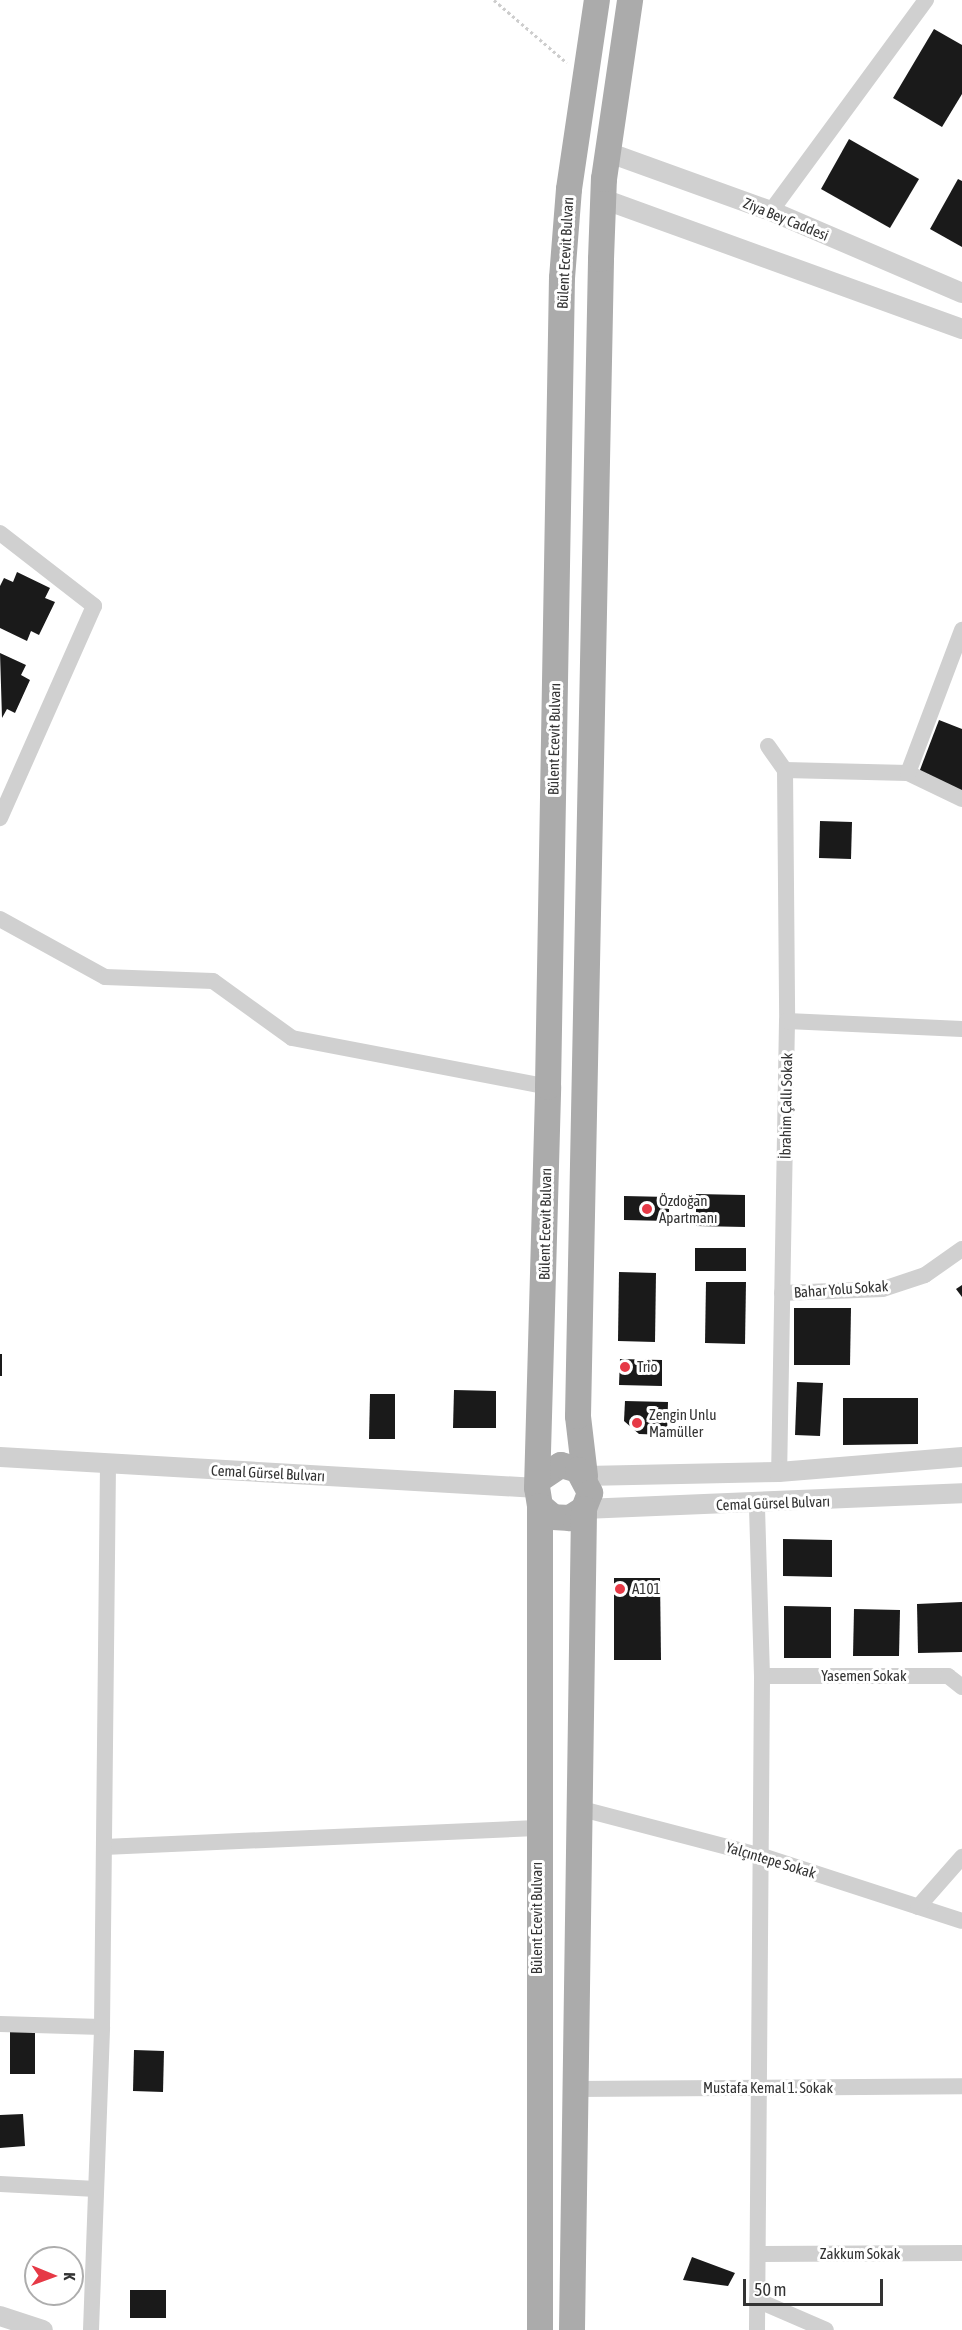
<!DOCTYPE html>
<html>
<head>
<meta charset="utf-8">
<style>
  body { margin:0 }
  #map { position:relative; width:962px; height:2330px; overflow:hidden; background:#fff; font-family:"Asap Condensed",sans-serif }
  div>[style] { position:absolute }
  .building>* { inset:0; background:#1a1a1a }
  .path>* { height:3px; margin-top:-1.5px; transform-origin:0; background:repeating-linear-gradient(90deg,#cdcdcd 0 3px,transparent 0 6px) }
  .minor>* { height:16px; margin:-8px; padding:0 8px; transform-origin:8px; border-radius:8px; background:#d0d0d0 }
  .tertiary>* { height:20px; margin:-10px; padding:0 10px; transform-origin:10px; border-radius:10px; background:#d0d0d0 }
  .primary>* { height:26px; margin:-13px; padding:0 13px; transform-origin:13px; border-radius:13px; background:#ababab }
  .dots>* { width:16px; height:16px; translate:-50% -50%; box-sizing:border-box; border:3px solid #fff; border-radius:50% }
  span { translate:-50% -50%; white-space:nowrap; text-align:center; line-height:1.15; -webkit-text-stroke:6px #fff; paint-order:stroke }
  .street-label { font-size:15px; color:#333 }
  .poi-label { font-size:15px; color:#333 }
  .left { translate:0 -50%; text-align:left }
  .north { position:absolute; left:24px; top:2246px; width:60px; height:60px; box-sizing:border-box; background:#fff; border:2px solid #adadad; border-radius:50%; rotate:91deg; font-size:16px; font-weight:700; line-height:24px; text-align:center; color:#333 }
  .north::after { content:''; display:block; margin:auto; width:21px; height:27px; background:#e63946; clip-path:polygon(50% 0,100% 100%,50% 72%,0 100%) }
  .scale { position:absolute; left:743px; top:2279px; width:140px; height:27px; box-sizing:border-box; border:3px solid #333; border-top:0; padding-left:8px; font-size:18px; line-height:21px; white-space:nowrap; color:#333; -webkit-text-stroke:4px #fff; paint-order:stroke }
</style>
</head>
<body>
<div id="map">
  <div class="building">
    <i style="clip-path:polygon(934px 29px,962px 45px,962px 94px,942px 127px,893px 98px)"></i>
    <i style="clip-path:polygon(849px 139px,919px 179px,890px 228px,821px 189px)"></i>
    <i style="clip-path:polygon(958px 179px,962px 181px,962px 247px,930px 229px)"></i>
    <i style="clip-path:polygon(17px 572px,50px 588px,45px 598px,55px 602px,39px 635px,31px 631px,27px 641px,0 628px,0 586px,4px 578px,13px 582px)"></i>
    <i style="clip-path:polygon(0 653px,26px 665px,21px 675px,30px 680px,15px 713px,7px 709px,2px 718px)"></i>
    <i style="clip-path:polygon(939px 720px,962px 729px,962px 793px,918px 775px)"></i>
    <i style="clip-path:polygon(820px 821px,852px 822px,851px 859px,819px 858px)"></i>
    <i style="clip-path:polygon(696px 1194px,745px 1195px,745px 1227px,696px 1226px)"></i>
    <i style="clip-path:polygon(624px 1196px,669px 1197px,669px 1221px,624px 1220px)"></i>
    <i style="clip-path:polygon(695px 1248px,746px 1248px,746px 1271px,695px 1271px)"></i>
    <i style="clip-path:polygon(619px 1272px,656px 1273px,655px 1342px,618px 1341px)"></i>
    <i style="clip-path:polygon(706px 1282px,746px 1282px,745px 1344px,705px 1343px)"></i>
    <i style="clip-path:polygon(962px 1285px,962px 1297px,956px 1289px)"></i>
    <i style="clip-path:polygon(794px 1308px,851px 1308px,850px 1365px,794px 1365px)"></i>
    <i style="clip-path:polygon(0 1354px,2px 1354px,2px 1376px,0 1376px)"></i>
    <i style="clip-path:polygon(620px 1359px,662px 1360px,662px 1386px,619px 1385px)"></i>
    <i style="clip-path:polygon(797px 1382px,823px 1383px,820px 1436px,795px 1435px)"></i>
    <i style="clip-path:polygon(454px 1390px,496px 1391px,496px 1428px,453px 1428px)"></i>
    <i style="clip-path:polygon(370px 1394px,395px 1394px,395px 1439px,369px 1439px)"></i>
    <i style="clip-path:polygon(843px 1398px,918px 1398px,918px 1444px,843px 1445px)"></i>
    <i style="clip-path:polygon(625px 1401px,668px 1402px,667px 1435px,639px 1434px,624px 1421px)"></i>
    <i style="clip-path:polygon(783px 1539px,832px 1540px,832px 1577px,783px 1576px)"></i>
    <i style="clip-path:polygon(614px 1578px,660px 1578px,661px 1660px,614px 1660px)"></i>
    <i style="clip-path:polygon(962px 1602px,962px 1652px,918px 1653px,917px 1604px)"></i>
    <i style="clip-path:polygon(784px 1606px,831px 1607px,831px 1658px,784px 1658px)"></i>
    <i style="clip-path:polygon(854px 1609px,900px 1610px,899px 1656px,853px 1656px)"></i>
    <i style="clip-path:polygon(10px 2032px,35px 2032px,35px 2074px,10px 2074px)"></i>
    <i style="clip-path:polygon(134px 2050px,164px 2051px,163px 2092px,133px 2091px)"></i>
    <i style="clip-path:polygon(23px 2114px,25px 2146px,0 2148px,0 2115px)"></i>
    <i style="clip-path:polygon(692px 2257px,735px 2273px,728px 2286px,683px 2280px)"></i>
    <i style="clip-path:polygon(130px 2290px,166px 2290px,166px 2318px,130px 2318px)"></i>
  </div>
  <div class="path">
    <i style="left:494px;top:0;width:96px;rotate:40.8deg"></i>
  </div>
  <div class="minor">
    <i style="left:771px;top:211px;width:262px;rotate:-53.7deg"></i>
    <i style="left:0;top:533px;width:119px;rotate:37.8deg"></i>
    <i style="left:94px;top:606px;width:232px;rotate:113.9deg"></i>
    <i style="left:768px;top:746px;width:29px;rotate:55deg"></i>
    <i style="left:785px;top:770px;width:251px;rotate:89.5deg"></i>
    <i style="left:787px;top:1021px;width:451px;rotate:91deg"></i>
    <i style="left:785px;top:770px;width:123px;rotate:1.4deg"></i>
    <i style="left:908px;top:773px;width:60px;rotate:25.7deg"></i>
    <i style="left:908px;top:773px;width:153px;rotate:-69.3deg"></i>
    <i style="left:0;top:919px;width:120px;rotate:28.9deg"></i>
    <i style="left:105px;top:977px;width:108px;rotate:2.1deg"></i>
    <i style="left:213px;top:981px;width:97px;rotate:35.8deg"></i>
    <i style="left:292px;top:1038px;width:261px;rotate:10.8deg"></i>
    <i style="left:787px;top:1021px;width:175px;rotate:2.6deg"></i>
    <i style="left:782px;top:1293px;width:101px;rotate:-2.3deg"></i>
    <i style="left:883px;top:1289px;width:44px;rotate:-18.4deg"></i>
    <i style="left:925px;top:1275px;width:45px;rotate:-35.1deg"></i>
    <i style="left:762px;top:1676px;width:186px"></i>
    <i style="left:948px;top:1676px;width:18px;rotate:38deg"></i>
    <i style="left:578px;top:1808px;width:187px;rotate:14.6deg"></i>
    <i style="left:759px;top:1855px;width:213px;rotate:18deg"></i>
    <i style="left:104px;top:1847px;width:433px;rotate:-2.5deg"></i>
    <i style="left:918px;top:1907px;width:67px;rotate:-48.7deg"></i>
    <i style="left:0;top:2024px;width:102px;rotate:1.7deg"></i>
    <i style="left:574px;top:2089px;width:388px;rotate:-0.4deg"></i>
    <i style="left:0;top:2184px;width:96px;rotate:3deg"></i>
    <i style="left:758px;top:2254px;width:204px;rotate:-0.3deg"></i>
    <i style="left:757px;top:2300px;width:75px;rotate:23.5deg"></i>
    <i style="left:91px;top:2330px;width:303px;rotate:-87.9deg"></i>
    <i style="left:102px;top:2027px;width:564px;rotate:-89.39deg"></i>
    <i style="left:757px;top:2330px;width:654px;rotate:-89.56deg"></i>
    <i style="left:762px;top:1676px;width:172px;rotate:-91.7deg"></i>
  </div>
  <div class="tertiary">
    <i style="left:607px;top:152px;width:174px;rotate:19.8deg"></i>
    <i style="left:771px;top:211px;width:208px;rotate:23.2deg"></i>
    <i style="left:603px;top:199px;width:382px;rotate:19.9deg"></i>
    <i style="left:0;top:1457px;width:538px;rotate:3.3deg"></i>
    <i style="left:585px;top:1476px;width:194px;rotate:-1.2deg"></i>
    <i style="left:779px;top:1472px;width:184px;rotate:-4.7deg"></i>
    <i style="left:584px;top:1509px;width:378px;rotate:-2.4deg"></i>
    <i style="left:0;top:2316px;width:45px;rotate:18deg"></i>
  </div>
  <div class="primary">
    <i style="left:585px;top:1476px;width:60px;rotate:-96.7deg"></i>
    <i style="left:578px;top:1416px;width:1157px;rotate:-88.86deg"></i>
    <i style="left:601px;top:259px;width:80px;rotate:-87.9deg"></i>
    <i style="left:604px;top:179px;width:181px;rotate:-81.7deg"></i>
    <i style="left:540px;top:1479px;width:25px;rotate:-34deg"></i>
    <i style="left:561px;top:1465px;width:18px;rotate:16deg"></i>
    <i style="left:578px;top:1470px;width:26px;rotate:62deg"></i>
    <i style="left:590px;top:1493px;width:17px;rotate:111deg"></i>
    <i style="left:584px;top:1509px;width:17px;rotate:147deg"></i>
    <i style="left:570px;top:1518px;width:17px;rotate:-177deg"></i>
    <i style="left:553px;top:1517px;width:17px;rotate:-140deg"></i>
    <i style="left:540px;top:1506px;width:18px;rotate:-99deg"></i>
    <i style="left:537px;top:1488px;width:401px;rotate:-88.4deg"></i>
    <i style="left:548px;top:1087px;width:809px;rotate:-89.01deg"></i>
    <i style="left:562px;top:278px;width:89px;rotate:-85.5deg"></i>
    <i style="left:569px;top:189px;width:191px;rotate:-81.6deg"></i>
    <i style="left:540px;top:1506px;width:824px;rotate:90deg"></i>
    <i style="left:572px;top:2330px;width:821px;rotate:-89.16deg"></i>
  </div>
  <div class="dots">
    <i style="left:647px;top:1209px;background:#e63946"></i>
    <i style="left:625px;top:1367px;background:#e63946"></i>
    <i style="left:637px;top:1423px;background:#e63946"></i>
    <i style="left:620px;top:1589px;background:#e63946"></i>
  </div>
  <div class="street-label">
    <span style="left:786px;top:219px;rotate:22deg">Ziya Bey Caddesi</span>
    <span style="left:565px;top:253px;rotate:-87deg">Bülent Ecevit Bulvarı</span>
    <span style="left:554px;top:739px;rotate:-89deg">Bülent Ecevit Bulvarı</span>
    <span style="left:786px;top:1106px;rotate:-89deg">İbrahim Çallı Sokak</span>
    <span style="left:545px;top:1224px;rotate:-89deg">Bülent Ecevit Bulvarı</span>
    <span style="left:841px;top:1289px;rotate:-4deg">Bahar Yolu Sokak</span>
    <span style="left:268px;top:1473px;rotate:3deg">Cemal Gürsel Bulvarı</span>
    <span style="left:773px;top:1503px;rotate:-2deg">Cemal Gürsel Bulvarı</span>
    <span style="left:864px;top:1676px">Yasemen Sokak</span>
    <span style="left:771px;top:1860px;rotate:17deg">Yalçıntepe Sokak</span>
    <span style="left:537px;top:1918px;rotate:-90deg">Bülent Ecevit Bulvarı</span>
    <span style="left:768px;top:2088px">Mustafa Kemal 1. Sokak</span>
    <span style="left:860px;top:2254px">Zakkum Sokak</span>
  </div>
  <div class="poi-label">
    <span class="left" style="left:659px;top:1209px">Özdoğan<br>Apartmanı</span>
    <span class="left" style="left:637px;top:1367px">Trio</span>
    <span class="left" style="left:649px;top:1423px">Zengin Unlu<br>Mamüller</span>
    <span class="left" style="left:632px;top:1589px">A101</span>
  </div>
  <div class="north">K</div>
  <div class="scale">50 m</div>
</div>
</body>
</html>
